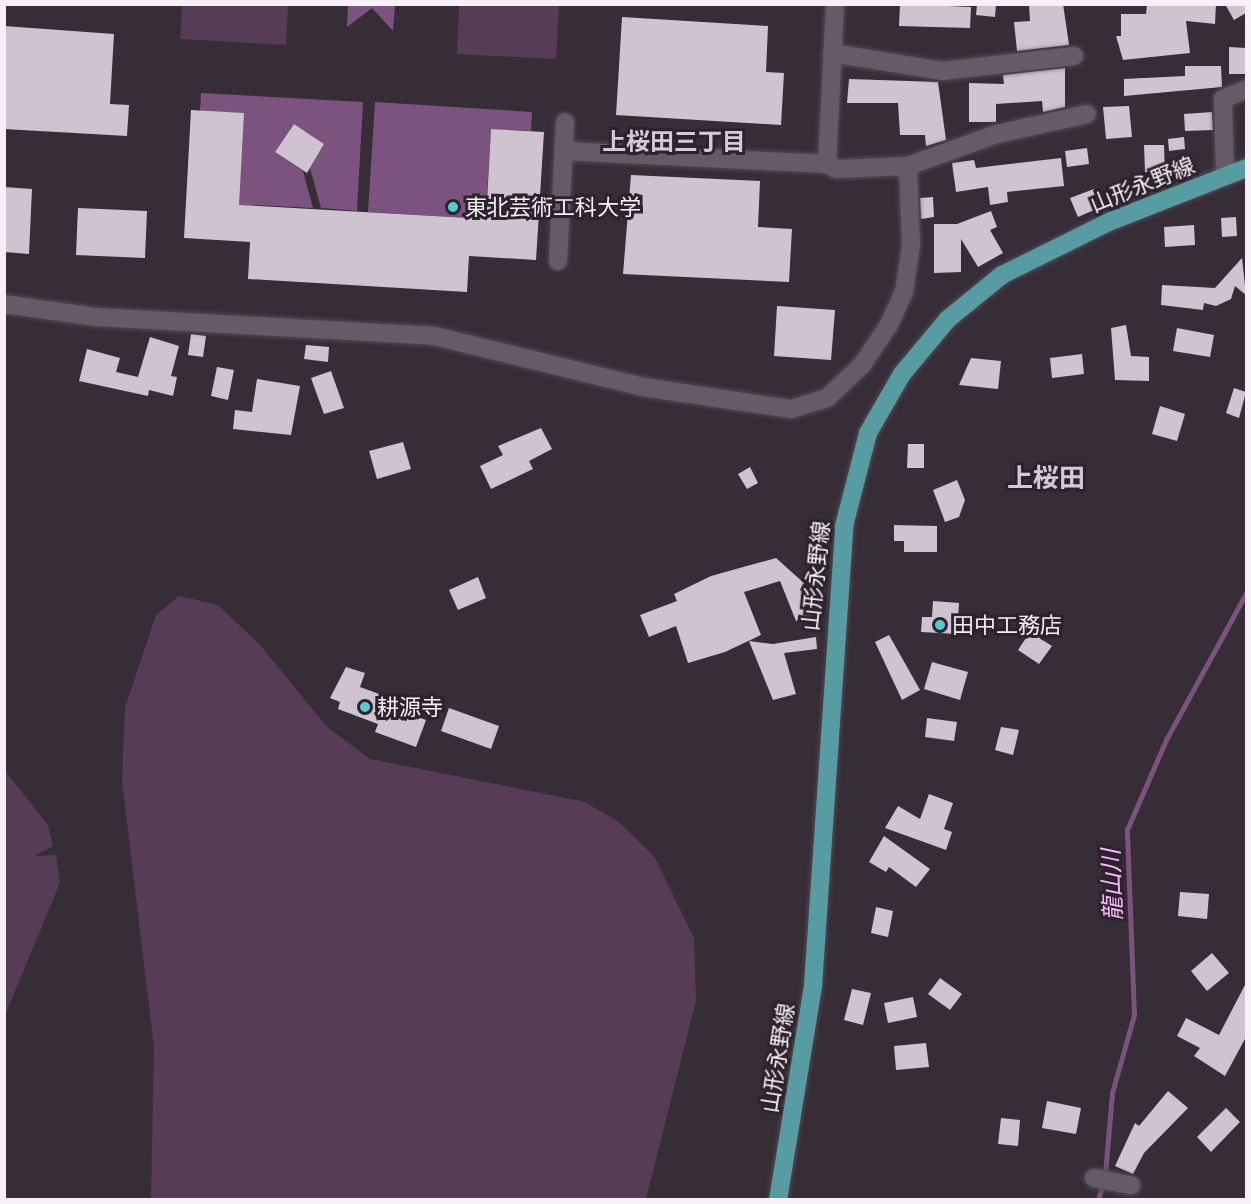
<!DOCTYPE html>
<html>
<head>
<meta charset="utf-8">
<style>
  body { margin:0 }
  #map { position:relative; width:1251px; height:1204px; overflow:hidden; background:#362d36; font-family:"Exo 2","Noto Sans JP",sans-serif }
  div>[style] { position:absolute }
  .green>* { inset:0; background:#573c58 }
  .water>* { inset:0; background:#7c527e }
  .stream>* { height:4.5px; margin:-2.25px; padding:0 2.25px; transform-origin:2.25px; border-radius:2.25px; background:#7c527e }
  .building>* { inset:0; background:#cec3ce }
  .roads { filter:drop-shadow(0 0 2px #514a52) drop-shadow(0 0 2px #514a52) }
  .minor>* { height:18px; margin:-9px; padding:0 9px; transform-origin:9px; border-radius:9px; background:#655b66 }
  .major>* { height:18px; margin:-9px; padding:0 9px; transform-origin:9px; border-radius:9px; background:#579ba3 }
  .dots>* { width:16px; height:16px; translate:-50% -50%; box-sizing:border-box; border:3px solid #2c232c; border-radius:50% }
  span { translate:-50% -50%; white-space:nowrap; text-align:center; line-height:1.15; -webkit-text-stroke:6px #2c232c; paint-order:stroke }
  .street-label { font-size:22px; color:#f7f1f7 }
  .poi-label { font-size:22px; color:#f7f1f7 }
  .left { translate:0 -50%; text-align:left }
  .neighbourhood-label { font-size:24px; color:#d4c9d4; font-weight:700 }
  .water-label { font-size:24px; color:#fab8fc; font-style:italic }
  .quarter-label { font-size:26px; color:#d4c9d4; font-weight:700 }
  .frame { position:absolute; inset:0; border:6px solid #f7f1f7; pointer-events:none }
</style>
</head>
<body>
<div id="map">
  <div class="green">
    <i style="clip-path:polygon(182px 5px,288px 5px,286px 45px,180px 39px)"></i>
    <i style="clip-path:polygon(459px 5px,559px 5px,556px 59px,457px 54px)"></i>
    <i style="clip-path:polygon(179px 596px,218px 605px,260px 645px,327px 727px,370px 759px,585px 802px,620px 823px,654px 856px,694px 938px,696px 1000px,646px 1199px,151px 1199px,154px 1047px,122px 781px,125px 707px,156px 615px)"></i>
    <i style="clip-path:polygon(5px 771px,48px 825px,53px 846px,34px 856px,56px 855px,60px 883px,5px 1015px)"></i>
  </div>
  <div class="water">
    <i style="clip-path:polygon(348px 5px,395px 5px,393px 31px,372px 8px,347px 27px)"></i>
    <i style="clip-path:polygon(201px 93px,363px 102px,357px 211px,321px 208px,310px 168px,324px 144px,294px 124px,275px 152px,303px 171px,313px 208px,255px 205px,253px 228px,237px 227px,200px 111px)"></i>
    <i style="clip-path:polygon(375px 102px,532px 112px,531px 131px,491px 129px,484px 241px,468px 218px,368px 212px)"></i>
  </div>
  <div class="stream">
    <i style="left:1105px;top:1175px;width:82px;rotate:-85.1deg"></i>
    <i style="left:1112px;top:1093px;width:81px;rotate:-74.2deg"></i>
    <i style="left:1134px;top:1015px;width:185px;rotate:-92.2deg"></i>
    <i style="left:1127px;top:830px;width:98px;rotate:-66.6deg"></i>
    <i style="left:1166px;top:740px;width:167px;rotate:-61.4deg"></i>
    <i style="left:1098px;top:1200px;width:18px;rotate:-74deg"></i>
  </div>
  <div class="building">
    <i style="clip-path:polygon(900px 4px,971px 7px,970px 28px,899px 26px)"></i>
    <i style="clip-path:polygon(977px 4px,996px 4px,995px 17px,976px 15px)"></i>
    <i style="clip-path:polygon(1029px 4px,1063px 4px,1069px 45px,1017px 51px,1014px 22px,1030px 21px)"></i>
    <i style="clip-path:polygon(1147px 4px,1216px 4px,1215px 24px,1186px 21px,1190px 53px,1123px 60px,1116px 36px,1121px 36px,1121px 14px,1146px 14px)"></i>
    <i style="clip-path:polygon(1225px 4px,1246px 4px,1246px 13px,1234px 20px)"></i>
    <i style="clip-path:polygon(622px 17px,768px 26px,766px 72px,784px 73px,781px 125px,616px 115px)"></i>
    <i style="clip-path:polygon(4px 26px,114px 34px,110px 104px,129px 105px,127px 136px,4px 129px)"></i>
    <i style="clip-path:polygon(1229px 47px,1246px 48px,1246px 74px,1229px 74px)"></i>
    <i style="clip-path:polygon(1185px 66px,1221px 66px,1222px 87px,1124px 96px,1124px 79px,1185px 76px)"></i>
    <i style="clip-path:polygon(1065px 68px,1065px 107px,1043px 112px,1042px 101px,996px 104px,996px 122px,969px 122px,969px 83px,1004px 84px,1003px 75px)"></i>
    <i style="clip-path:polygon(849px 79px,938px 82px,946px 140px,926px 146px,925px 135px,900px 135px,898px 103px,847px 103px)"></i>
    <i style="clip-path:polygon(1129px 106px,1132px 137px,1106px 139px,1103px 107px)"></i>
    <i style="clip-path:polygon(191px 110px,244px 113px,239px 205px,486px 219px,491px 129px,544px 132px,536px 260px,469px 256px,467px 292px,248px 279px,250px 242px,184px 238px)"></i>
    <i style="clip-path:polygon(1212px 112px,1213px 130px,1185px 131px,1184px 114px)"></i>
    <i style="clip-path:polygon(294px 124px,324px 144px,307px 173px,275px 152px)"></i>
    <i style="clip-path:polygon(1184px 137px,1185px 149px,1169px 151px,1168px 139px)"></i>
    <i style="clip-path:polygon(1144px 145px,1164px 145px,1165px 173px,1145px 172px)"></i>
    <i style="clip-path:polygon(1087px 148px,1089px 164px,1067px 167px,1065px 151px)"></i>
    <i style="clip-path:polygon(1061px 158px,1064px 186px,1007px 192px,1008px 202px,990px 205px,988px 187px,956px 192px,952px 163px,974px 160px,976px 168px)"></i>
    <i style="clip-path:polygon(631px 175px,760px 181px,758px 227px,792px 229px,789px 282px,623px 274px)"></i>
    <i style="clip-path:polygon(4px 187px,32px 189px,29px 254px,4px 252px)"></i>
    <i style="clip-path:polygon(1094px 189px,1101px 207px,1078px 217px,1070px 198px)"></i>
    <i style="clip-path:polygon(933px 197px,934px 217px,921px 219px,920px 198px)"></i>
    <i style="clip-path:polygon(78px 208px,147px 211px,145px 258px,76px 255px)"></i>
    <i style="clip-path:polygon(991px 211px,997px 227px,990px 230px,1003px 253px,978px 267px,961px 239px,961px 272px,934px 273px,934px 224px,957px 224px)"></i>
    <i style="clip-path:polygon(1236px 217px,1237px 236px,1222px 237px,1221px 218px)"></i>
    <i style="clip-path:polygon(1194px 225px,1195px 245px,1165px 247px,1164px 227px)"></i>
    <i style="clip-path:polygon(1242px 258px,1246px 295px,1235px 286px,1231px 299px,1216px 306px,1204px 303px,1203px 310px,1161px 305px,1162px 285px,1215px 288px)"></i>
    <i style="clip-path:polygon(777px 306px,835px 310px,831px 360px,774px 356px)"></i>
    <i style="clip-path:polygon(1126px 325px,1131px 356px,1149px 357px,1149px 381px,1115px 380px,1111px 328px)"></i>
    <i style="clip-path:polygon(1177px 328px,1214px 335px,1210px 357px,1173px 351px)"></i>
    <i style="clip-path:polygon(191px 334px,206px 336px,203px 357px,188px 355px)"></i>
    <i style="clip-path:polygon(150px 337px,179px 346px,171px 376px,177px 377px,173px 396px,149px 390px,148px 396px,79px 381px,87px 349px,120px 358px,116px 372px,138px 377px)"></i>
    <i style="clip-path:polygon(306px 345px,329px 347px,328px 362px,304px 359px)"></i>
    <i style="clip-path:polygon(1082px 354px,1084px 374px,1052px 378px,1050px 358px)"></i>
    <i style="clip-path:polygon(971px 358px,1001px 361px,998px 389px,959px 385px)"></i>
    <i style="clip-path:polygon(217px 367px,234px 370px,228px 400px,211px 396px)"></i>
    <i style="clip-path:polygon(331px 371px,344px 408px,324px 414px,311px 378px)"></i>
    <i style="clip-path:polygon(257px 379px,300px 386px,291px 435px,233px 429px,235px 410px,252px 412px)"></i>
    <i style="clip-path:polygon(1234px 388px,1246px 392px,1239px 418px,1226px 413px)"></i>
    <i style="clip-path:polygon(1160px 406px,1185px 414px,1177px 441px,1152px 434px)"></i>
    <i style="clip-path:polygon(541px 428px,552px 449px,529px 461px,533px 469px,491px 489px,480px 466px,503px 455px,498px 446px)"></i>
    <i style="clip-path:polygon(403px 442px,411px 469px,377px 479px,369px 451px)"></i>
    <i style="clip-path:polygon(908px 444px,924px 444px,924px 468px,907px 468px)"></i>
    <i style="clip-path:polygon(750px 467px,758px 483px,747px 489px,738px 474px)"></i>
    <i style="clip-path:polygon(957px 480px,965px 500px,959px 517px,945px 522px,933px 490px)"></i>
    <i style="clip-path:polygon(894px 525px,937px 526px,937px 552px,904px 552px,904px 541px,894px 541px)"></i>
    <i style="clip-path:polygon(776px 558px,805px 584px,816px 614px,796px 621px,780px 581px,744px 592px,761px 635px,725px 652px,688px 663px,676px 626px,649px 637px,640px 615px,677px 601px,674px 594px,711px 576px)"></i>
    <i style="clip-path:polygon(478px 577px,486px 598px,458px 610px,449px 590px)"></i>
    <i style="clip-path:polygon(933px 601px,959px 603px,957px 634px,921px 632px,922px 617px,932px 617px)"></i>
    <i style="clip-path:polygon(1030px 632px,1052px 646px,1039px 664px,1018px 650px)"></i>
    <i style="clip-path:polygon(889px 635px,920px 690px,902px 700px,875px 642px)"></i>
    <i style="clip-path:polygon(816px 637px,817px 649px,784px 653px,796px 694px,773px 700px,749px 641px,773px 644px)"></i>
    <i style="clip-path:polygon(932px 662px,968px 672px,960px 700px,924px 689px)"></i>
    <i style="clip-path:polygon(346px 667px,365px 673px,360px 687px,390px 698px,387px 706px,426px 720px,416px 747px,375px 732px,378px 724px,338px 709px,340px 702px,330px 698px)"></i>
    <i style="clip-path:polygon(449px 708px,499px 726px,491px 749px,441px 731px)"></i>
    <i style="clip-path:polygon(927px 718px,957px 722px,954px 741px,925px 737px)"></i>
    <i style="clip-path:polygon(1001px 727px,1019px 730px,1013px 755px,995px 750px)"></i>
    <i style="clip-path:polygon(929px 794px,953px 803px,944px 829px,952px 832px,946px 850px,885px 828px,898px 806px,920px 819px)"></i>
    <i style="clip-path:polygon(884px 836px,930px 869px,916px 887px,889px 867px,886px 872px,869px 862px)"></i>
    <i style="clip-path:polygon(1180px 892px,1209px 894px,1207px 919px,1178px 916px)"></i>
    <i style="clip-path:polygon(876px 907px,893px 911px,888px 937px,871px 933px)"></i>
    <i style="clip-path:polygon(1212px 953px,1229px 973px,1207px 991px,1191px 971px)"></i>
    <i style="clip-path:polygon(940px 978px,962px 994px,950px 1010px,928px 994px)"></i>
    <i style="clip-path:polygon(1246px 983px,1246px 1037px,1225px 1076px,1194px 1056px,1200px 1048px,1177px 1036px,1186px 1018px,1219px 1035px)"></i>
    <i style="clip-path:polygon(852px 989px,871px 993px,863px 1025px,844px 1020px)"></i>
    <i style="clip-path:polygon(913px 997px,917px 1017px,888px 1023px,884px 1003px)"></i>
    <i style="clip-path:polygon(926px 1043px,929px 1067px,896px 1070px,894px 1046px)"></i>
    <i style="clip-path:polygon(1168px 1091px,1188px 1108px,1144px 1153px,1133px 1174px,1115px 1166px,1135px 1123px,1139px 1126px)"></i>
    <i style="clip-path:polygon(1047px 1101px,1081px 1108px,1076px 1134px,1042px 1128px)"></i>
    <i style="clip-path:polygon(1226px 1108px,1240px 1122px,1211px 1152px,1197px 1137px)"></i>
    <i style="clip-path:polygon(1001px 1118px,1020px 1120px,1018px 1146px,998px 1144px)"></i>
  </div>
  <div class="roads">
    <div class="minor">
      <i style="left:832px;top:53px;width:111px;rotate:9.3deg"></i>
      <i style="left:942px;top:71px;width:133px;rotate:-6.5deg"></i>
      <i style="left:563px;top:151px;width:264px;rotate:2.8deg"></i>
      <i style="left:827px;top:164px;width:10px;rotate:29deg"></i>
      <i style="left:836px;top:169px;width:72px;rotate:-2.4deg"></i>
      <i style="left:908px;top:166px;width:95px;rotate:-19.8deg"></i>
      <i style="left:997px;top:134px;width:92px;rotate:-12.5deg"></i>
      <i style="left:827px;top:164px;width:160px;rotate:-87.1deg"></i>
      <i style="left:1225px;top:176px;width:77px;rotate:-91.5deg"></i>
      <i style="left:1223px;top:99px;width:25px;rotate:-23deg"></i>
      <i style="left:558px;top:261px;width:139px;rotate:-87.1deg"></i>
      <i style="left:4px;top:304px;width:94px;rotate:8deg"></i>
      <i style="left:97px;top:317px;width:338px;rotate:3.2deg"></i>
      <i style="left:434px;top:336px;width:215px;rotate:13.7deg"></i>
      <i style="left:643px;top:387px;width:150px;rotate:8.5deg"></i>
      <i style="left:791px;top:409px;width:38px;rotate:-17deg"></i>
      <i style="left:827px;top:398px;width:48px;rotate:-43.3deg"></i>
      <i style="left:862px;top:365px;width:50px;rotate:-56.3deg"></i>
      <i style="left:890px;top:323px;width:34px;rotate:-66deg"></i>
      <i style="left:904px;top:292px;width:48px;rotate:-81.5deg"></i>
      <i style="left:911px;top:245px;width:79px;rotate:-92.2deg"></i>
      <i style="left:1094px;top:1178px;width:38px;rotate:11deg"></i>
    </div>
    <div class="major">
      <i style="left:778px;top:1200px;width:217px;rotate:-80.7deg"></i>
      <i style="left:813px;top:986px;width:461px;rotate:-86.1deg"></i>
      <i style="left:844px;top:526px;width:96px;rotate:-75.5deg"></i>
      <i style="left:868px;top:433px;width:68px;rotate:-60deg"></i>
      <i style="left:902px;top:374px;width:72px;rotate:-50.1deg"></i>
      <i style="left:948px;top:319px;width:70px;rotate:-39.2deg"></i>
      <i style="left:1002px;top:275px;width:122px;rotate:-26.4deg"></i>
      <i style="left:1111px;top:221px;width:145px;rotate:-21.4deg"></i>
    </div>
  </div>
  <div class="dots">
    <i style="left:453px;top:207px;background:#51ccd3"></i>
    <i style="left:940px;top:625px;background:#51ccd3"></i>
    <i style="left:365px;top:707px;background:#51ccd3"></i>
  </div>
  <div class="street-label">
    <span style="left:1142px;top:184px;rotate:-22deg">山形永野線</span>
    <span style="left:815px;top:576px;rotate:-84deg">山形永野線</span>
    <span style="left:777px;top:1058px;rotate:-81deg">山形永野線</span>
  </div>
  <div class="poi-label">
    <span class="left" style="left:465px;top:207px">東北芸術工科大学</span>
    <span class="left" style="left:952px;top:625px">田中工務店</span>
    <span class="left" style="left:377px;top:707px">耕源寺</span>
  </div>
  <div class="neighbourhood-label">
    <span style="left:674px;top:141px">上桜田三丁目</span>
  </div>
  <div class="water-label">
    <span style="left:1111px;top:885px;rotate:-92deg">龍山川</span>
  </div>
  <div class="quarter-label">
    <span style="left:1046px;top:477px">上桜田</span>
  </div>
  <div class="frame"></div>
</div>
</body>
</html>
